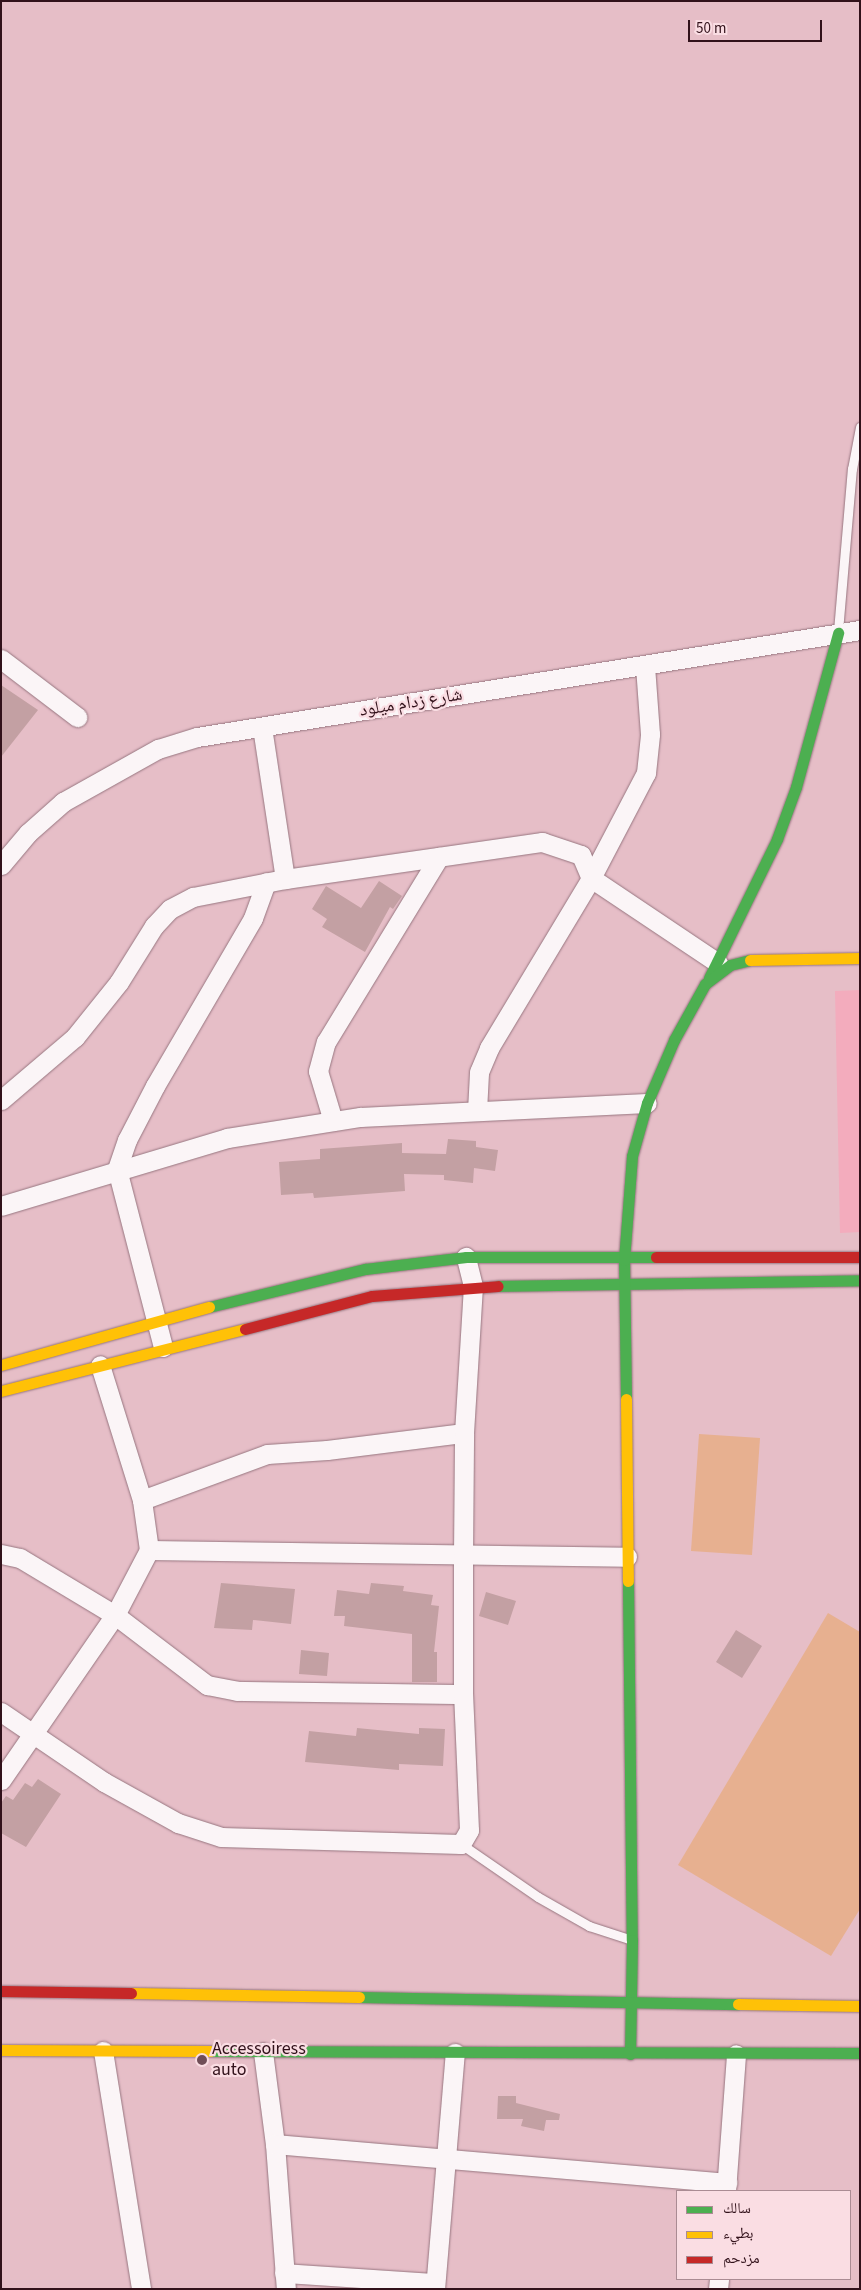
<!DOCTYPE html>
<html>
<head>
<meta charset="utf-8">
<style>
  body { margin:0 }
  #map { position:relative; width:861px; height:2290px; overflow:hidden; background:#e6bec7; font-family:"Source Sans 3","Noto Naskh Arabic",sans-serif }
  div>[style] { position:absolute }
  .built>* { inset:0; background:#f3acbd }
  .green>* { inset:0; background:#e7b090 }
  .building>* { inset:0; background:#c3a0a3 }
  .roads { filter:drop-shadow(0 0 1px #977680) drop-shadow(0 0 1px #977680) }
  .lane>* { height:9px; margin:-4.5px; padding:0 4.5px; transform-origin:4.5px; border-radius:4.5px; background:#fbf5f7 }
  .street>* { height:19px; margin:-9.5px; padding:0 9.5px; transform-origin:9.5px; border-radius:9.5px; background:#fbf5f7 }
  .fast>* { height:11px; margin:-5.5px; padding:0 5.5px; transform-origin:5.5px; border-radius:5.5px; background:#4caf50 }
  .slow>* { height:11px; margin:-5.5px; padding:0 5.5px; transform-origin:5.5px; border-radius:5.5px; background:#ffc107 }
  .jam>* { height:11px; margin:-5.5px; padding:0 5.5px; transform-origin:5.5px; border-radius:5.5px; background:#c62828 }
  .dots>* { width:14px; height:14px; translate:-50% -50%; box-sizing:border-box; border:2px solid #fadde3; border-radius:50% }
  span { translate:-50% -50%; white-space:nowrap; text-align:center; line-height:1.15; -webkit-text-stroke:4.5px #fadde3; paint-order:stroke }
  .street-label { font-size:18px; color:#31111a }
  .poi-label { font-size:18px; color:#31111a }
  .left { translate:0 -50%; text-align:left }
  .frame { position:absolute; inset:0; border:2px solid #31111a; pointer-events:none }
  .legend { position:absolute; left:676px; top:2190px; width:175px; height:90px; box-sizing:border-box; background:#fadde3; border:1px solid #aa8b93; margin:0; padding:6px 9px; list-style:none; font-size:15px; color:#31111a }
  .legend li { display:flex; align-items:center; gap:10px; height:25px }
  .legend b { width:25px; border:1px solid #aa8b93 }
  .scale { position:absolute; left:688px; top:20px; width:134px; height:22px; box-sizing:border-box; border:2px solid #31111a; border-top:0; padding-left:6px; font-size:15px; line-height:18px; white-space:nowrap; color:#31111a; -webkit-text-stroke:4px #fadde3; paint-order:stroke }
</style>
</head>
<body>
<div id="map">
  <div class="built">
    <i style="clip-path:polygon(860px 990px,860px 1232px,840px 1233px,835px 991px)"></i>
  </div>
  <div class="green">
    <i style="clip-path:polygon(699px 1434px,760px 1438px,752px 1555px,691px 1551px)"></i>
    <i style="clip-path:polygon(828px 1613px,860px 1632px,860px 1909px,831px 1956px,678px 1865px)"></i>
  </div>
  <div class="building">
    <i style="clip-path:polygon(1px 685px,38px 710px,1px 757px)"></i>
    <i style="clip-path:polygon(379px 881px,402px 896px,393px 909px,390px 907px,365px 952px,322px 927px,327px 919px,312px 909px,326px 886px,361px 908px)"></i>
    <i style="clip-path:polygon(448px 1139px,476px 1141px,476px 1147px,498px 1150px,495px 1171px,474px 1168px,473px 1183px,444px 1180px,444px 1175px,404px 1174px,405px 1191px,314px 1198px,313px 1193px,281px 1195px,279px 1162px,320px 1159px,320px 1149px,402px 1143px,402px 1153px,446px 1154px)"></i>
    <i style="clip-path:polygon(221px 1583px,295px 1589px,291px 1624px,253px 1620px,252px 1630px,214px 1628px)"></i>
    <i style="clip-path:polygon(371px 1583px,404px 1586px,403px 1591px,433px 1595px,431px 1605px,439px 1606px,434px 1652px,437px 1652px,437px 1682px,412px 1682px,412px 1634px,344px 1626px,345px 1616px,334px 1616px,337px 1590px,369px 1594px)"></i>
    <i style="clip-path:polygon(486px 1592px,516px 1601px,508px 1625px,479px 1616px)"></i>
    <i style="clip-path:polygon(736px 1630px,762px 1646px,742px 1678px,716px 1662px)"></i>
    <i style="clip-path:polygon(301px 1650px,329px 1653px,327px 1676px,299px 1674px)"></i>
    <i style="clip-path:polygon(357px 1728px,419px 1734px,419px 1728px,445px 1729px,443px 1766px,399px 1764px,399px 1770px,305px 1762px,309px 1731px,356px 1736px)"></i>
    <i style="clip-path:polygon(38px 1779px,61px 1794px,26px 1847px,1px 1833px,1px 1803px,6px 1796px,13px 1800px,25px 1783px,32px 1787px)"></i>
    <i style="clip-path:polygon(498px 2096px,516px 2096px,516px 2103px,560px 2114px,559px 2120px,546px 2120px,544px 2131px,521px 2126px,523px 2119px,497px 2119px)"></i>
  </div>
  <div class="roads">
    <div class="lane">
      <i style="left:838px;top:631px;width:163px;rotate:-85.1deg"></i>
      <i style="left:852px;top:469px;width:43px;rotate:-79.2deg"></i>
      <i style="left:461px;top:1844px;width:93px;rotate:34.5deg"></i>
      <i style="left:538px;top:1897px;width:59px;rotate:29.6deg"></i>
      <i style="left:589px;top:1926px;width:42px;rotate:18deg"></i>
    </div>
    <div class="street">
      <i style="left:1px;top:659px;width:96px;rotate:37.3deg"></i>
      <i style="left:262px;top:727px;width:154px;rotate:81.4deg"></i>
      <i style="left:1px;top:865px;width:42px;rotate:-49.8deg"></i>
      <i style="left:28px;top:833px;width:47px;rotate:-41.5deg"></i>
      <i style="left:63px;top:802px;width:109px;rotate:-29.2deg"></i>
      <i style="left:158px;top:749px;width:41px;rotate:-17.1deg"></i>
      <i style="left:197px;top:737px;width:672px;rotate:-9.17deg"></i>
      <i style="left:1px;top:1100px;width:97px;rotate:-40.4deg"></i>
      <i style="left:75px;top:1037px;width:70px;rotate:-51.3deg"></i>
      <i style="left:119px;top:982px;width:66px;rotate:-58deg"></i>
      <i style="left:154px;top:926px;width:23px;rotate:-47deg"></i>
      <i style="left:170px;top:909px;width:26px;rotate:-28deg"></i>
      <i style="left:193px;top:897px;width:94px;rotate:-11.1deg"></i>
      <i style="left:285px;top:879px;width:260px;rotate:-8.2deg"></i>
      <i style="left:542px;top:842px;width:41px;rotate:18.4deg"></i>
      <i style="left:581px;top:855px;width:25px;rotate:67deg"></i>
      <i style="left:591px;top:878px;width:153px;rotate:33.8deg"></i>
      <i style="left:477px;top:1111px;width:39px;rotate:-87deg"></i>
      <i style="left:479px;top:1072px;width:26px;rotate:-67deg"></i>
      <i style="left:489px;top:1048px;width:198px;rotate:-59deg"></i>
      <i style="left:591px;top:878px;width:119px;rotate:-62.4deg"></i>
      <i style="left:646px;top:773px;width:39px;rotate:-84deg"></i>
      <i style="left:650px;top:734px;width:68px;rotate:-94.2deg"></i>
      <i style="left:333px;top:1121px;width:52px;rotate:-106.7deg"></i>
      <i style="left:318px;top:1071px;width:30px;rotate:-75deg"></i>
      <i style="left:326px;top:1042px;width:217px;rotate:-58.6deg"></i>
      <i style="left:1px;top:1206px;width:236px;rotate:-16.7deg"></i>
      <i style="left:227px;top:1138px;width:135px;rotate:-9deg"></i>
      <i style="left:360px;top:1117px;width:287px;rotate:-2.8deg"></i>
      <i style="left:163px;top:1347px;width:184px;rotate:-104.5deg"></i>
      <i style="left:117px;top:1169px;width:31px;rotate:-71deg"></i>
      <i style="left:127px;top:1140px;width:61px;rotate:-62.6deg"></i>
      <i style="left:155px;top:1086px;width:194px;rotate:-59.7deg"></i>
      <i style="left:253px;top:918px;width:38px;rotate:-70deg"></i>
      <i style="left:142px;top:1500px;width:133px;rotate:-20.2deg"></i>
      <i style="left:267px;top:1454px;width:60px;rotate:-3.8deg"></i>
      <i style="left:327px;top:1450px;width:138px;rotate:-7.1deg"></i>
      <i style="left:149px;top:1550px;width:478px;rotate:0.8deg"></i>
      <i style="left:1px;top:1554px;width:19px;rotate:12deg"></i>
      <i style="left:20px;top:1558px;width:111px;rotate:31deg"></i>
      <i style="left:115px;top:1615px;width:116px;rotate:37.3deg"></i>
      <i style="left:207px;top:1685px;width:31px;rotate:11deg"></i>
      <i style="left:237px;top:1691px;width:226px;rotate:0.8deg"></i>
      <i style="left:1px;top:1712px;width:125px;rotate:34.2deg"></i>
      <i style="left:104px;top:1782px;width:85px;rotate:29deg"></i>
      <i style="left:178px;top:1823px;width:45px;rotate:18deg"></i>
      <i style="left:221px;top:1837px;width:240px;rotate:1.7deg"></i>
      <i style="left:461px;top:1844px;width:16px;rotate:-60deg"></i>
      <i style="left:469px;top:1830px;width:136px;rotate:-92.5deg"></i>
      <i style="left:463px;top:1694px;width:138px;rotate:-90deg"></i>
      <i style="left:463px;top:1556px;width:123px;rotate:-89.5deg"></i>
      <i style="left:464px;top:1433px;width:147px;rotate:-86.5deg"></i>
      <i style="left:473px;top:1286px;width:30px;rotate:-104deg"></i>
      <i style="left:1px;top:1780px;width:201px;rotate:-55.4deg"></i>
      <i style="left:115px;top:1615px;width:73px;rotate:-62.4deg"></i>
      <i style="left:149px;top:1550px;width:50px;rotate:-98deg"></i>
      <i style="left:142px;top:1500px;width:141px;rotate:-107.3deg"></i>
      <i style="left:103px;top:2051px;width:241px;rotate:80.9deg"></i>
      <i style="left:263px;top:2052px;width:93px;rotate:82.6deg"></i>
      <i style="left:275px;top:2144px;width:145px;rotate:85.7deg"></i>
      <i style="left:275px;top:2144px;width:454px;rotate:4.9deg"></i>
      <i style="left:726px;top:2191px;width:137px;rotate:-85.8deg"></i>
      <i style="left:284px;top:2273px;width:151px;rotate:3.8deg"></i>
      <i style="left:435px;top:2289px;width:237px;rotate:-85.2deg"></i>
      <i style="left:718px;top:2289px;width:10px;rotate:-84deg"></i>
    </div>
    <div class="fast">
      <i style="left:709px;top:978px;width:155px;rotate:-63.9deg"></i>
      <i style="left:777px;top:839px;width:55px;rotate:-69.9deg"></i>
      <i style="left:796px;top:787px;width:160px;rotate:-74.7deg"></i>
      <i style="left:498px;top:1286px;width:362px;rotate:-0.9deg"></i>
      <i style="left:209px;top:1307px;width:161px;rotate:-13.7deg"></i>
      <i style="left:365px;top:1269px;width:102px;rotate:-6.8deg"></i>
      <i style="left:466px;top:1257px;width:190px"></i>
      <i style="left:626px;top:1399px;width:139px;rotate:-90.8deg"></i>
      <i style="left:624px;top:1260px;width:104px;rotate:-85.6deg"></i>
      <i style="left:632px;top:1156px;width:55px;rotate:-74.2deg"></i>
      <i style="left:647px;top:1103px;width:69px;rotate:-66.8deg"></i>
      <i style="left:674px;top:1040px;width:64px;rotate:-61deg"></i>
      <i style="left:705px;top:984px;width:31px;rotate:-37deg"></i>
      <i style="left:730px;top:965px;width:21px;rotate:-14deg"></i>
      <i style="left:628px;top:1581px;width:359px;rotate:89.4deg"></i>
      <i style="left:632px;top:1940px;width:114px;rotate:91deg"></i>
      <i style="left:359px;top:1997px;width:379px;rotate:1.1deg"></i>
      <i style="left:210px;top:2051px;width:650px;rotate:0.18deg"></i>
    </div>
    <div class="slow">
      <i style="left:750px;top:960px;width:110px;rotate:-1deg"></i>
      <i style="left:1px;top:1365px;width:216px;rotate:-15.6deg"></i>
      <i style="left:1px;top:1391px;width:252px;rotate:-14.3deg"></i>
      <i style="left:626px;top:1399px;width:182px;rotate:89.4deg"></i>
      <i style="left:131px;top:1993px;width:228px;rotate:1deg"></i>
      <i style="left:738px;top:2004px;width:122px;rotate:0.9deg"></i>
      <i style="left:1px;top:2050px;width:209px;rotate:0.3deg"></i>
    </div>
    <div class="jam">
      <i style="left:656px;top:1257px;width:204px"></i>
      <i style="left:245px;top:1329px;width:131px;rotate:-14.6deg"></i>
      <i style="left:372px;top:1296px;width:126px;rotate:-4.5deg"></i>
      <i style="left:1px;top:1991px;width:130px;rotate:0.9deg"></i>
    </div>
  </div>
  <div class="dots">
    <i style="left:202px;top:2060px;background:#704e57"></i>
  </div>
  <div class="street-label">
    <span style="left:411px;top:703px;rotate:-9deg">شارع زدام ميلود</span>
  </div>
  <div class="poi-label">
    <span class="left" style="left:212px;top:2060px">Accessoiress<br>auto</span>
  </div>
  <div class="frame"></div>
  <ul class="legend">
  <li><b style="height:6px;background:#4caf50"></b>سالك</li>
  <li><b style="height:6px;background:#ffc107"></b>بطيء</li>
  <li><b style="height:6px;background:#c62828"></b>مزدحم</li>
  </ul>
  <div class="scale">50 m</div>
</div>
</body>
</html>
